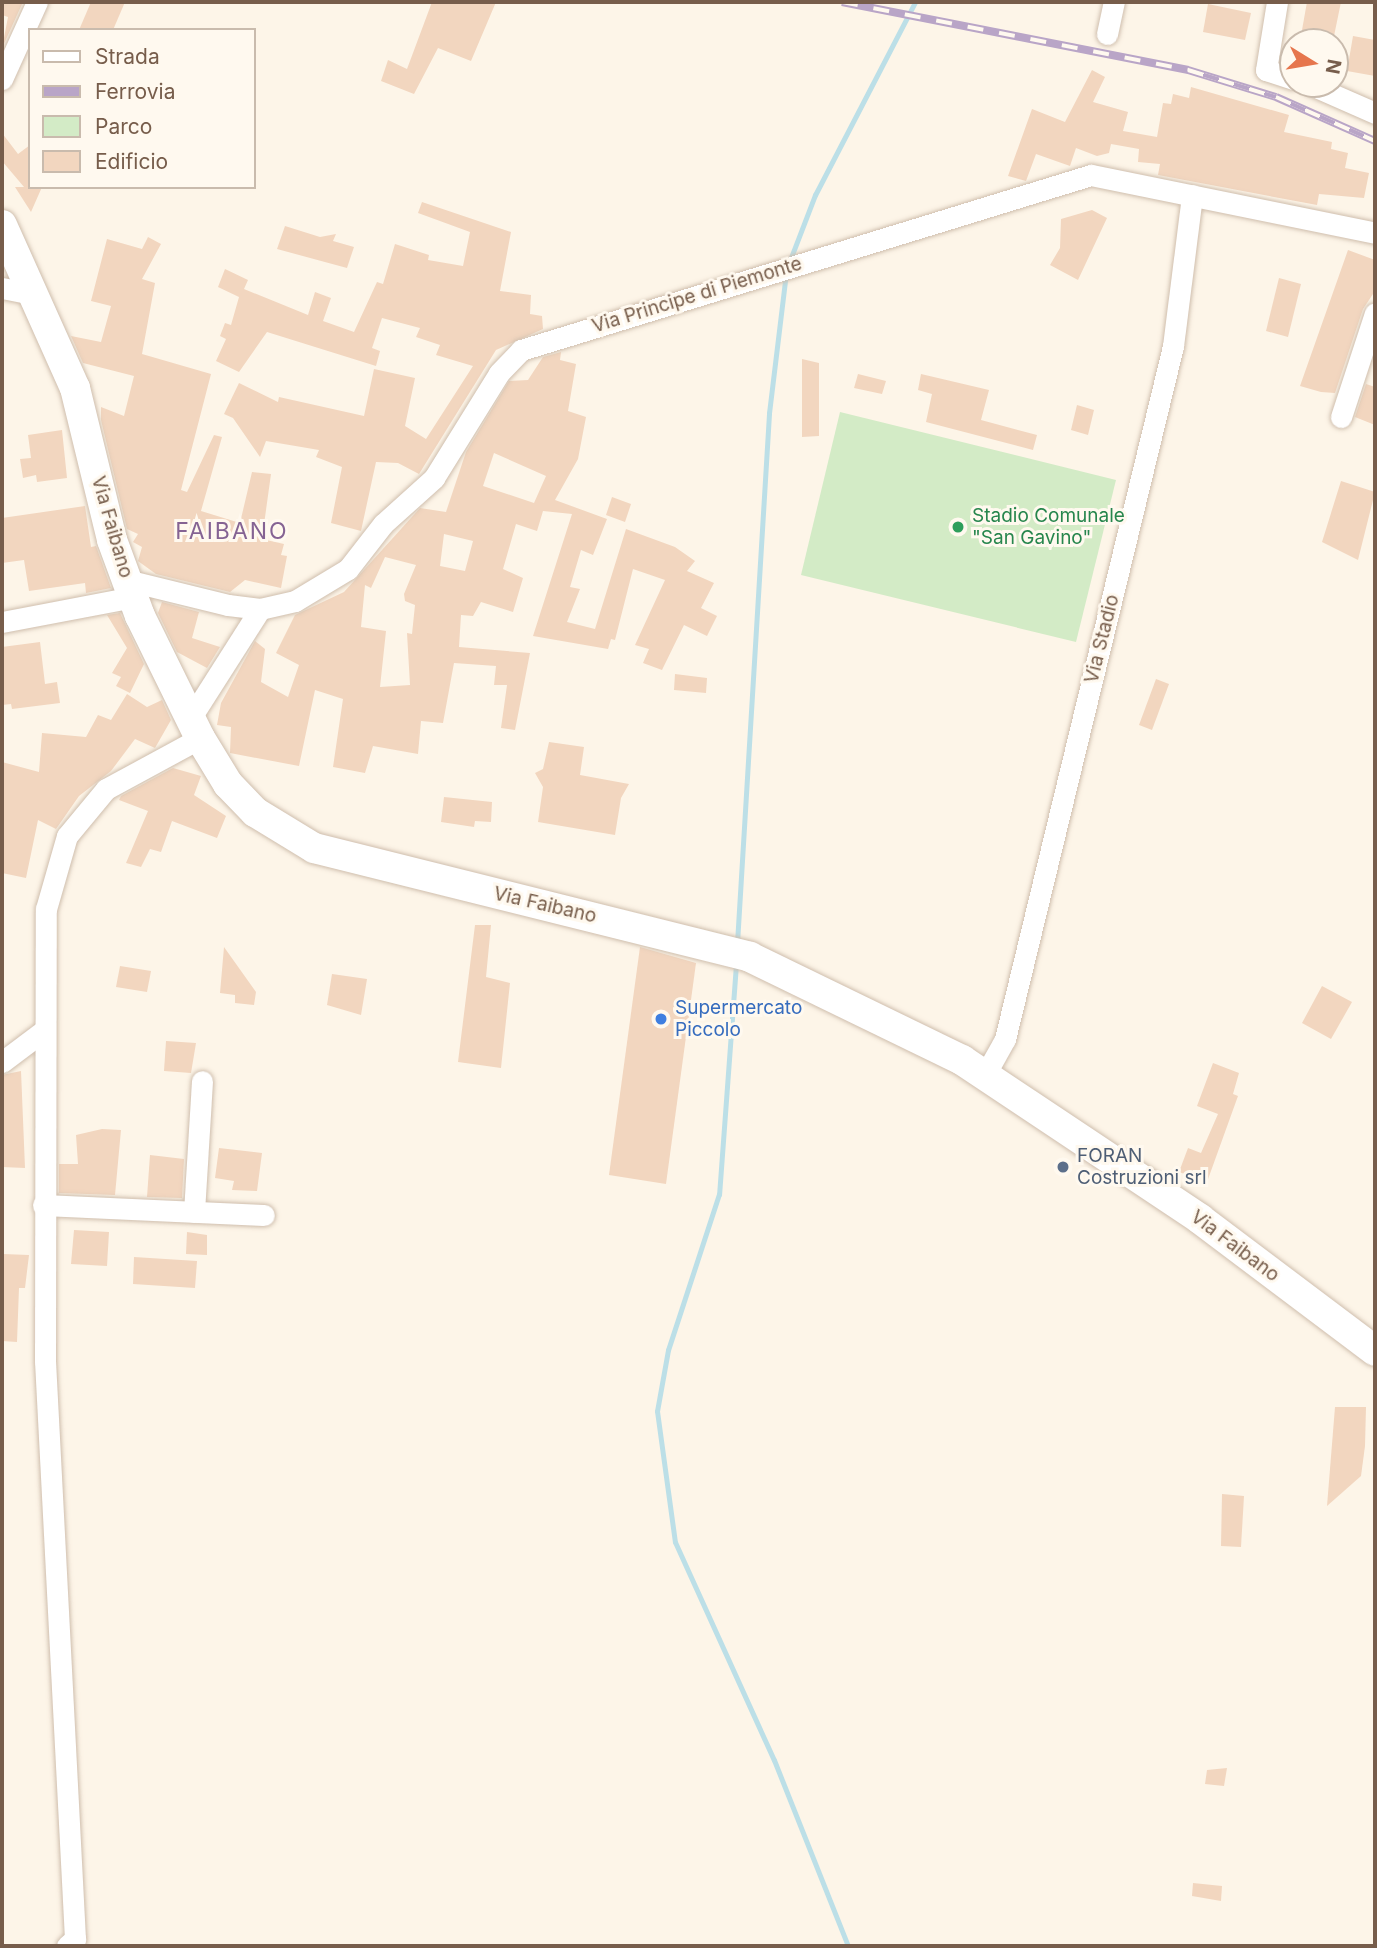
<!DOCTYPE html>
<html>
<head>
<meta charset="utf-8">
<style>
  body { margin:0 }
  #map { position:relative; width:1377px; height:1948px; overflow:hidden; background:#fdf5e8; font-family:Inter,sans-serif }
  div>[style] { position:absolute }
  .green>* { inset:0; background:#d3ebc6 }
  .stream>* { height:5px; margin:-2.5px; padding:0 2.5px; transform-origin:2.5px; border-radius:2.5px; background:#bcdfe7 }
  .building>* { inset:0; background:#f2d6bf }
  .roads { filter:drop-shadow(0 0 2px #cfbead) drop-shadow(0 0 2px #cfbead) }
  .street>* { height:21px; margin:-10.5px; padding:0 10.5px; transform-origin:10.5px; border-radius:10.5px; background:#fff }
  .secondary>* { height:30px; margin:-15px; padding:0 15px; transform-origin:15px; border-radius:15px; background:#fff }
  .rail>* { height:8px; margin-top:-4px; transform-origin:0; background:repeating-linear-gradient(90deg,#fff9ef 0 16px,#b9a5c7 0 32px); box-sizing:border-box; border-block:2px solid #b9a5c7 }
  .dots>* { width:19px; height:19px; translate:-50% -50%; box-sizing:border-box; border:4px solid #fff9ef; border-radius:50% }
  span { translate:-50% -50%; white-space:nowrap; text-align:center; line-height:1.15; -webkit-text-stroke:6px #fff9ef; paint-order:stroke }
  .street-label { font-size:19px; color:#775d4b }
  .leisure-label { font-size:19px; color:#27864d }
  .left { translate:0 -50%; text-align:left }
  .shop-label { font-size:19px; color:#366cbe }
  .service-label { font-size:19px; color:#4e5e75 }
  .quarter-label { font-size:23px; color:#856393; letter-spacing:2px }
  .frame { position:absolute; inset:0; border:4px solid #775d4b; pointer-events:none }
  .legend { position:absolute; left:28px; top:28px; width:228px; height:161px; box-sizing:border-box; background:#fff9ef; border:2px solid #c9bbad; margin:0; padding:9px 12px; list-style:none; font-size:21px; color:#775d4b }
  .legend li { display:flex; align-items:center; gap:14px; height:35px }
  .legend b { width:35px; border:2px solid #c9bbad }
  .north { position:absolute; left:1279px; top:28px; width:70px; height:70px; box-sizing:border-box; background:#fff9ef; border:2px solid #c9bbad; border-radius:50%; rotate:101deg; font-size:19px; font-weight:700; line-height:28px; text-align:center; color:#775d4b }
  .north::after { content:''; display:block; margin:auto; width:24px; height:32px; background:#e6764d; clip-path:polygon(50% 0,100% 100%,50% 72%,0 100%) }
</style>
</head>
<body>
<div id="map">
  <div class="green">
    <i style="clip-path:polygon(840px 412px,1116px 480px,1076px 642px,801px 575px)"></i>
  </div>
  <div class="stream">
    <i style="left:790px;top:260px;width:70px;rotate:-69deg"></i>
    <i style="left:815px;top:195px;width:217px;rotate:-62.6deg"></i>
    <i style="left:737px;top:943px;width:531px;rotate:-86.54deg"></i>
    <i style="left:769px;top:413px;width:141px;rotate:-83.1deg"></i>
    <i style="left:736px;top:964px;width:231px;rotate:94.2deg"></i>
    <i style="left:719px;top:1194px;width:164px;rotate:108.1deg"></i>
    <i style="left:668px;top:1350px;width:62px;rotate:100.2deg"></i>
    <i style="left:657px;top:1411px;width:132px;rotate:82.2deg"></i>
    <i style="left:675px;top:1542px;width:239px;rotate:65.6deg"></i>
    <i style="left:774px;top:1760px;width:200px;rotate:68.3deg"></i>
  </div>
  <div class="building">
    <i style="clip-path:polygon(2px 2px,23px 2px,2px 48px,8px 17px,2px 15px)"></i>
    <i style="clip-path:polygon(91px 2px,125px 2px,113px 30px,79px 30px)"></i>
    <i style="clip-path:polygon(432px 2px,496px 2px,471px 61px,438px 48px,414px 94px,381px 81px,388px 60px,407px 69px)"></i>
    <i style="clip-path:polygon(1307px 2px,1341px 2px,1334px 36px,1302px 30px)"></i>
    <i style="clip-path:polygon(1208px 4px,1251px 13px,1245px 40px,1203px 32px)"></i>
    <i style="clip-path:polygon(1353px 36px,1375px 40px,1375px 76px,1347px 71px)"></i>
    <i style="clip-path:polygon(1092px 70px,1105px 77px,1093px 102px,1128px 112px,1123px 131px,1157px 137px,1163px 103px,1171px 104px,1173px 94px,1189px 98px,1191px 87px,1289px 115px,1284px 132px,1332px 142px,1331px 149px,1348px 153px,1345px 168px,1369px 173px,1364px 198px,1319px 194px,1317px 205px,1158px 175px,1160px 164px,1138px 162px,1139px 149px,1111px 144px,1109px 153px,1097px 156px,1076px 148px,1070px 166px,1036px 154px,1026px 181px,1008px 176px,1032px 109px,1065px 122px)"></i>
    <i style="clip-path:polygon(2px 133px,18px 154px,30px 145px,30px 187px,42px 187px,31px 212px,15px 187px,24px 187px,2px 161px)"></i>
    <i style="clip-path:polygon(422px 202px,511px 232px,500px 291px,531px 295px,530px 314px,542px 316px,543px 329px,496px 350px,419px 474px,398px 463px,376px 462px,361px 531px,331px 523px,342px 467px,316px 457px,319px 450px,266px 441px,260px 457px,233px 418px,224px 414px,239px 383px,278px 402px,279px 397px,364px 416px,374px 369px,415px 378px,405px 426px,426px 439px,473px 366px,436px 355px,440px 345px,416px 337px,420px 328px,382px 318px,372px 348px,380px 351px,376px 366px,267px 332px,239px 372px,216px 361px,226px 339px,220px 336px,225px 323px,231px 325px,239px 297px,218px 287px,225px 269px,248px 280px,244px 289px,308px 315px,315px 292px,331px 298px,323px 321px,354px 332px,377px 282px,383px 284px,395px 244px,429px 255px,428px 260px,463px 266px,470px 232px,418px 213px)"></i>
    <i style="clip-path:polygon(1092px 210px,1107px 218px,1078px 280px,1050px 265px,1060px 248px,1061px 219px)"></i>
    <i style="clip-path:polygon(285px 226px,320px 237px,336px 234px,333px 241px,354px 247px,347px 268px,277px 249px)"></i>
    <i style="clip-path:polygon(148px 237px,161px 244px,142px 279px,155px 283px,142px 354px,211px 374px,181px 490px,187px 492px,214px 435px,222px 437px,201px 511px,240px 523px,252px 472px,271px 474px,262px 539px,284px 544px,281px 555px,287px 556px,281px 588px,245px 580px,230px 592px,156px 574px,138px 561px,142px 547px,133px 542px,138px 534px,127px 529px,101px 420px,101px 407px,124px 416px,134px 376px,83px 363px,71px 336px,101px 342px,111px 306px,91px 301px,107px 239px,142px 249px)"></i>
    <i style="clip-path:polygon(1348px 250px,1375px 260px,1375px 291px,1363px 309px,1335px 393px,1321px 392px,1300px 386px)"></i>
    <i style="clip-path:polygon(1279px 278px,1301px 284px,1288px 337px,1266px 331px)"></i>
    <i style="clip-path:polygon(evenodd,561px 352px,560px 360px,576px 364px,568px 411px,586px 417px,578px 459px,555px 500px,607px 519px,593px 555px,581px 550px,570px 587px,580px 589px,567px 622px,595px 629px,626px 529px,675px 547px,695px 561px,687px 571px,714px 583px,701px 608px,717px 616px,707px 636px,684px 625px,662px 670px,643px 663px,649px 649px,635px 645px,665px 580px,633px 569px,615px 640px,611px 639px,608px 649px,533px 636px,572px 514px,543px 511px,537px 531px,516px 524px,503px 569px,523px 578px,513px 612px,481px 602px,473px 616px,461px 615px,459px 647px,530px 653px,515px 730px,501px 728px,507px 685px,494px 685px,496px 666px,454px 663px,443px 723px,421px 721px,418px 754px,373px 746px,365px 773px,333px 767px,343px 699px,315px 690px,299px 766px,230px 753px,231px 727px,217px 725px,221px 703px,255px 641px,265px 649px,261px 682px,288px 697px,299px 665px,276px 653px,295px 615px,344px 592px,420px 508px,446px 512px,466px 452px,509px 381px,528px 380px,543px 357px,561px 352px,494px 453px,546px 476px,534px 503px,483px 486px,494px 453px,561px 352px,444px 534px,473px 541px,465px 571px,440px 566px,444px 534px,561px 352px,385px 557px,416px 565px,404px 594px,405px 601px,415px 605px,412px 634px,407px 633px,410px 685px,380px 687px,386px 631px,361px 627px,365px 585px,371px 588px,385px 557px)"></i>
    <i style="clip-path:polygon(802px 359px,819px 363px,819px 436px,802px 437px)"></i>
    <i style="clip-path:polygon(858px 374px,886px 381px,882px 394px,854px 388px)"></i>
    <i style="clip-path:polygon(921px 374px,989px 390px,981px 420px,1037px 435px,1033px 450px,926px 422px,932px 394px,918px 390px)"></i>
    <i style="clip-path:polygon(1366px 384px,1375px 387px,1375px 425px,1355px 417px)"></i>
    <i style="clip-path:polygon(1077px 405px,1094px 410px,1088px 435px,1071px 430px)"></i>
    <i style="clip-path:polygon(62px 430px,67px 478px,37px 482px,36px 475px,23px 478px,20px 459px,31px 458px,28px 435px)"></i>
    <i style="clip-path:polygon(1341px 481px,1375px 492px,1358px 560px,1322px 542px)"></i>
    <i style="clip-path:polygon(612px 497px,631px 504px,625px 522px,606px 515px)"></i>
    <i style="clip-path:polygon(85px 506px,91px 547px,96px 546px,111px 588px,86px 593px,85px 583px,29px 591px,24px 560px,2px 563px,2px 518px)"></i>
    <i style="clip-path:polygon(162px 602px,199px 612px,192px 638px,220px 647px,207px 668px,177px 652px,158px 613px)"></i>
    <i style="clip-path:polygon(120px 613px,144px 664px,130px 693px,116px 686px,121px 677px,112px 673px,127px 648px,107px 615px)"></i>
    <i style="clip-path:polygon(40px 642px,45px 684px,57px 682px,60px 703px,12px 709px,11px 704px,2px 705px,2px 647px)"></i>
    <i style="clip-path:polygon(675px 674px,707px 678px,706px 693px,674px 690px)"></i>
    <i style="clip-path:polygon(1156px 679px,1169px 684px,1152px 730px,1139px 725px)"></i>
    <i style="clip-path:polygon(127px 694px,147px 707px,162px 700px,171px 720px,155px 748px,135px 739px,111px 771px,79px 796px,56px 829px,38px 820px,26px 878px,2px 873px,2px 762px,39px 772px,42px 733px,86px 737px,98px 715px,111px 720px)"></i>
    <i style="clip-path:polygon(549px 742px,584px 747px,580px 775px,629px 784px,621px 798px,615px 835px,538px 822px,543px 787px,535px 773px,543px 769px)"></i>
    <i style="clip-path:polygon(173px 768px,201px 776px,194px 795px,226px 816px,217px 838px,172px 821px,161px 852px,150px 849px,141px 867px,126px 863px,148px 811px,119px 800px,121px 796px)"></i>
    <i style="clip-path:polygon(444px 797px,492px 802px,491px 822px,475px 821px,474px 827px,441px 822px)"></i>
    <i style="clip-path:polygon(475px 925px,491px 925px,486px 977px,510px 983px,501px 1068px,458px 1062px)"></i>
    <i style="clip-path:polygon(224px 947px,256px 992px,254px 1005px,235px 1003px,235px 995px,220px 993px)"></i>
    <i style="clip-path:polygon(640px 947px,696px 963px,666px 1184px,609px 1175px)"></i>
    <i style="clip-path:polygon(120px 966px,151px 971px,147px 992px,116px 987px)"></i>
    <i style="clip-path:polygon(332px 974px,367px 979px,361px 1015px,327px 1005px)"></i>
    <i style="clip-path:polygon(1322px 986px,1352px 1002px,1331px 1039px,1302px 1023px)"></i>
    <i style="clip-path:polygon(166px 1041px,196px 1043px,191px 1073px,164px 1071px)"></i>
    <i style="clip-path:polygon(1213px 1063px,1239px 1073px,1233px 1094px,1238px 1096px,1207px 1182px,1179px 1172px,1188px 1148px,1201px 1153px,1218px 1114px,1197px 1106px)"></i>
    <i style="clip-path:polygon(21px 1071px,25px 1168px,2px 1167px,2px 1075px)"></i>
    <i style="clip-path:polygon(102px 1129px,121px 1130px,115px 1195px,59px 1193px,59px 1164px,78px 1164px,76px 1135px)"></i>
    <i style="clip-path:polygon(219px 1148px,262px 1153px,257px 1191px,232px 1190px,234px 1181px,215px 1178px)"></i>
    <i style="clip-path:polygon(150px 1155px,184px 1159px,182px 1198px,147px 1197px)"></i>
    <i style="clip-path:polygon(74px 1230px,109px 1232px,107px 1266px,71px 1264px)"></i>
    <i style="clip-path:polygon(187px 1232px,207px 1235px,207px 1255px,186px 1254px)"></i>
    <i style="clip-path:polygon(3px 1254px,29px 1255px,25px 1288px,19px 1288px,17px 1342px,2px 1341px)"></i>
    <i style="clip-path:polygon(134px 1257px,197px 1261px,195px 1288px,133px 1284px)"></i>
    <i style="clip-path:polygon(1335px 1407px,1366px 1407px,1365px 1446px,1361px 1476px,1327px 1506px)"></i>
    <i style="clip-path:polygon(1222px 1494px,1244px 1496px,1241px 1547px,1221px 1546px)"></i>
    <i style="clip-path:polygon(1227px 1768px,1224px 1786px,1205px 1784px,1207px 1770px)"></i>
    <i style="clip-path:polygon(1193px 1883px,1222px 1886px,1221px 1901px,1192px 1896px)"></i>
  </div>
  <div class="roads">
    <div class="street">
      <i style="left:1277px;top:2px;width:69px;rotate:99.2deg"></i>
      <i style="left:1266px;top:70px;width:28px;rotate:18deg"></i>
      <i style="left:1107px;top:34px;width:33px;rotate:-78deg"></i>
      <i style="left:2px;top:79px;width:85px;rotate:-65.6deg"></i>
      <i style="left:1309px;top:84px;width:72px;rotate:23.7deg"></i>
      <i style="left:2px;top:288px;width:32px;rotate:11deg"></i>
      <i style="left:1341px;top:417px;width:109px;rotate:-71.9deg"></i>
      <i style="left:126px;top:580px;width:105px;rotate:13.8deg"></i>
      <i style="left:228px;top:605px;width:32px;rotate:7deg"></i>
      <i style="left:260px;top:609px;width:36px;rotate:-13deg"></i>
      <i style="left:295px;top:601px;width:62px;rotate:-31.1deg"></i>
      <i style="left:348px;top:569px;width:57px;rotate:-52.1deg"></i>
      <i style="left:383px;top:524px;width:69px;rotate:-42deg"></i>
      <i style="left:434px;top:478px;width:123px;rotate:-58.2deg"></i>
      <i style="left:499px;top:373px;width:32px;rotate:-46deg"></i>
      <i style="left:521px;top:350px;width:596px;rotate:-17.07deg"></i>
      <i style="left:1091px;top:175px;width:290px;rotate:11.5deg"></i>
      <i style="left:2px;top:622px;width:133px;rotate:-10.8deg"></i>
      <i style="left:190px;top:719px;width:130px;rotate:-57.5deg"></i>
      <i style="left:2px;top:1062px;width:50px;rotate:-36.9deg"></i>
      <i style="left:985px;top:1075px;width:41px;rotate:-60.9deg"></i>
      <i style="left:1005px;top:1039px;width:713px;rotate:-76.37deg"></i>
      <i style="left:1173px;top:346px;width:152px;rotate:-82.8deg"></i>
      <i style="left:43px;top:1205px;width:221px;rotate:2.6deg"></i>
      <i style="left:194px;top:1212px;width:131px;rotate:-86.5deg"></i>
      <i style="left:67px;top:1946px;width:11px;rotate:-41deg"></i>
      <i style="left:75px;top:1939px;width:579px;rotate:-92.97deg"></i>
      <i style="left:45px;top:1361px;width:452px;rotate:-89.9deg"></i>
      <i style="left:46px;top:909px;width:76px;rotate:-74deg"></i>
      <i style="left:67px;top:836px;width:61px;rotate:-50.3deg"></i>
      <i style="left:106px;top:789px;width:107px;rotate:-28.5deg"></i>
    </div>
    <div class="secondary">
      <i style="left:2px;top:225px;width:179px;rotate:65.9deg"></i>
      <i style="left:75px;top:388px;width:156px;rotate:76.3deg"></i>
      <i style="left:112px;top:540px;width:81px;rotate:69.8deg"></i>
      <i style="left:140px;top:616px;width:136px;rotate:63.8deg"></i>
      <i style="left:200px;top:738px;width:54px;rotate:58.7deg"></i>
      <i style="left:228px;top:784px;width:39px;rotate:46deg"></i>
      <i style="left:255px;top:812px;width:69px;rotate:31.4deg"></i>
      <i style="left:314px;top:848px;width:449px;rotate:14deg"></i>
      <i style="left:750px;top:957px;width:236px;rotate:25.9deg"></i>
      <i style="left:962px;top:1060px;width:286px;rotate:33.7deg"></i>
      <i style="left:1200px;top:1219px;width:219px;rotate:37deg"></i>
    </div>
  </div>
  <div class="rail">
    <i style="left:842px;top:2px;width:353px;rotate:11.1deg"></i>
    <i style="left:1188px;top:70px;width:92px;rotate:17.1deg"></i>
    <i style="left:1276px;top:97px;width:108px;rotate:24deg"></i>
  </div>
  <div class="dots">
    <i style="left:958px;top:527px;background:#2e9e5b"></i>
    <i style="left:661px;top:1019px;background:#3f7fe0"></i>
    <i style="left:1063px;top:1167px;background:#5c6f8a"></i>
  </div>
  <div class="street-label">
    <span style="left:697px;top:295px;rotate:-17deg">Via Principe di Piemonte</span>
    <span style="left:112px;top:527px;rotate:74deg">Via Faibano</span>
    <span style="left:1102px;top:639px;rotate:-76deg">Via Stadio</span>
    <span style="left:545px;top:905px;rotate:13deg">Via Faibano</span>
    <span style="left:1235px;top:1246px;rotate:37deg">Via Faibano</span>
  </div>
  <div class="leisure-label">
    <span class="left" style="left:972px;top:527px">Stadio Comunale<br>"San Gavino"</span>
  </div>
  <div class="shop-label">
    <span class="left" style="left:675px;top:1019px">Supermercato<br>Piccolo</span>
  </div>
  <div class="service-label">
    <span class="left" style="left:1077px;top:1167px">FORAN<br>Costruzioni srl</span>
  </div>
  <div class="quarter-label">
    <span style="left:232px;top:531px">FAIBANO</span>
  </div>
  <div class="frame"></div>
  <ul class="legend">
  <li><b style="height:9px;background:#fff"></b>Strada</li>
  <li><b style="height:9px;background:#b9a5c7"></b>Ferrovia</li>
  <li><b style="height:19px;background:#d3ebc6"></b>Parco</li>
  <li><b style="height:19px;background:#f2d6bf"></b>Edificio</li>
  </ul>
  <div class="north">N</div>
</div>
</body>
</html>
